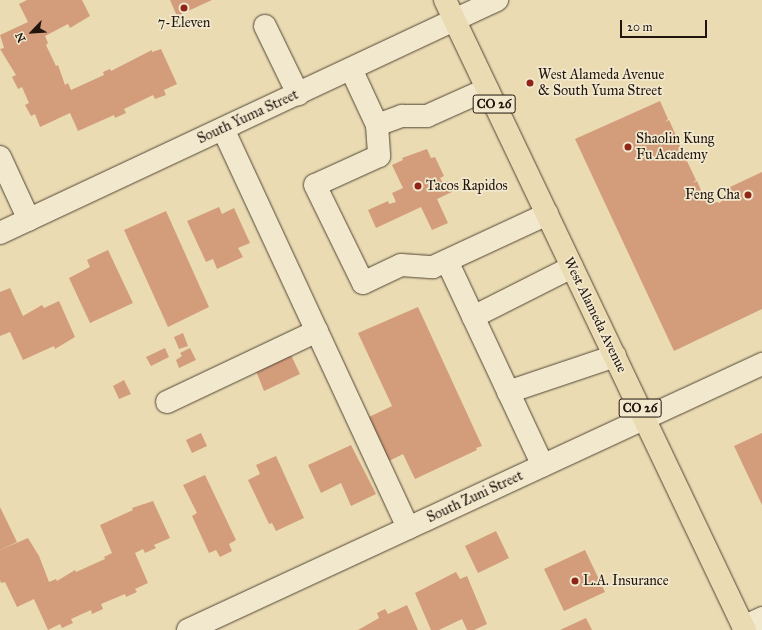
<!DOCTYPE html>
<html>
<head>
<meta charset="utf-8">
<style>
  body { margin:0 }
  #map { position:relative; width:762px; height:630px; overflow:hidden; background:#eadbb2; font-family:"IM FELL Great Primer",serif }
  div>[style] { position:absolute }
  .building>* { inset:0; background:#d39d7b }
  .roads { filter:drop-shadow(0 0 1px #524636) drop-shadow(0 0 1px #524636) }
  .minor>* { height:22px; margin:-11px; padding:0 11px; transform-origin:11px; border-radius:11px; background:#f1e8cd }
  .major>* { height:22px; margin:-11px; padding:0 11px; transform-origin:11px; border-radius:11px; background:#eadbb2 }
  .dots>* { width:11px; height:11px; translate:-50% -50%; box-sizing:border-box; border:2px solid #f1e8cd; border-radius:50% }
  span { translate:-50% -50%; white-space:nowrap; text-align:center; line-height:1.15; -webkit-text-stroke:3.5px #f1e8cd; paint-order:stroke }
  .shield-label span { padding:1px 3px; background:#f1e8cd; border:1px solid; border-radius:3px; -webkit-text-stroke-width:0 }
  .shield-label { font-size:13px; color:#20140d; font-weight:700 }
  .poi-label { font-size:14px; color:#20140d }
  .left { translate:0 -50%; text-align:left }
  .right { translate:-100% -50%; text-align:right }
  .street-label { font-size:14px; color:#20140d }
  .north { position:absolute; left:12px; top:12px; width:40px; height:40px; -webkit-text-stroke:3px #f1e8cd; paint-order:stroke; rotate:245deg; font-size:11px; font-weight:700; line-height:16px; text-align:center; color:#20140d }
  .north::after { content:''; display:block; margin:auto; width:14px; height:18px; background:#20140d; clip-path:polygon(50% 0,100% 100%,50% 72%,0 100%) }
  .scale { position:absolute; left:620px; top:20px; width:87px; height:18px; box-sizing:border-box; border:2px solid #20140d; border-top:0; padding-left:5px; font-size:12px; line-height:14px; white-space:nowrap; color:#20140d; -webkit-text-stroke:3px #f1e8cd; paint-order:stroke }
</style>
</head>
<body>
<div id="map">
  <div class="building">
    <i style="clip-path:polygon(27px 0,82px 0,90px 16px,70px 28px,68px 24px,45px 36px,48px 43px,46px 45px,56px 66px,58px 65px,65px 85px,68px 83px,71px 90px,104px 75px,103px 72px,110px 69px,111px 71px,152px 50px,152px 52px,161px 49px,177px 84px,164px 90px,166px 95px,155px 99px,153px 95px,124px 109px,126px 113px,115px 118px,114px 115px,78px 131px,70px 113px,40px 127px,35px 114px,31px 116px,25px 105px,29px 103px,22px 87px,18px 89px,12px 77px,16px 75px,0 49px,4px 48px,0 35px,28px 22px,19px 4px)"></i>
    <i style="clip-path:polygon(170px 0,212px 0,177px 16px)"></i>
    <i style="clip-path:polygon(660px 101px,668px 119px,665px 122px,669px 120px,678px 140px,674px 142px,678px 142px,687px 160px,684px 163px,687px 161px,696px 180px,693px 183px,697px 181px,701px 190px,697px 192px,699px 196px,720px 203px,730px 187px,762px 172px,762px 309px,674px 351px,575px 139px)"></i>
    <i style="clip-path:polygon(427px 149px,431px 158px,435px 157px,444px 176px,440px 178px,443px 183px,447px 181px,452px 192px,437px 199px,448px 223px,432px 230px,421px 207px,376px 228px,368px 210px,388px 201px,389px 204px,396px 202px,392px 193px,403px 188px,392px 165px,403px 160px,402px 158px)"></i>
    <i style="clip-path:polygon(219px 207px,222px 214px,234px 208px,250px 243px,238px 248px,243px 257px,217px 269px,213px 259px,206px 262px,187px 221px)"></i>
    <i style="clip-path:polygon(166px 211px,209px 307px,168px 327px,124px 230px)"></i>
    <i style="clip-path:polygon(108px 250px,133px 303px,90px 323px,69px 278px,90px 267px,87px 260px)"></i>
    <i style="clip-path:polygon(10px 288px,23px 316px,42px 305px,44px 308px,59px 301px,75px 337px,55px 349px,54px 346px,23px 360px,10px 332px,0 336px,0 292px)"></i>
    <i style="clip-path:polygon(418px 307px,482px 446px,476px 448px,477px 450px,415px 479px,403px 454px,389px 461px,369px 417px,392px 406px,358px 333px)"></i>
    <i style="clip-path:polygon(183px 333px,188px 346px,179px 349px,174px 337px)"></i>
    <i style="clip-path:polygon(165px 348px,169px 357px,151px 366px,146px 357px)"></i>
    <i style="clip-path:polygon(190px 348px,196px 360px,179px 368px,176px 360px,182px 356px,180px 353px)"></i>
    <i style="clip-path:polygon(291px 355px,300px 374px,264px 391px,256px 371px)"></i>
    <i style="clip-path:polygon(124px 380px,131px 394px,119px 399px,113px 386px)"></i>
    <i style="clip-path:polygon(201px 433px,207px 446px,192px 453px,186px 440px)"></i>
    <i style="clip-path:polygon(762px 433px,762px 505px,734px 446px)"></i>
    <i style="clip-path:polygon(351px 445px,376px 494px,351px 506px,341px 483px,321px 493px,308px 465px)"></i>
    <i style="clip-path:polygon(276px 456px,304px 518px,276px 531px,272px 523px,269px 524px,248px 480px,260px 474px,256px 465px)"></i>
    <i style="clip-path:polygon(205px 475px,236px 540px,229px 544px,232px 551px,220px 557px,216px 550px,209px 553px,192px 516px,197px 513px,183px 485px)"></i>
    <i style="clip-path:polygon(153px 501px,170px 538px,154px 545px,156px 548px,145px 553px,143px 549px,135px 553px,148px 583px,135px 589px,137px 592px,126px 597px,125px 594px,101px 604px,103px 609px,92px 614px,91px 610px,71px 619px,73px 623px,62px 628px,60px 624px,48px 630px,34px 599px,17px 607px,5px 582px,1px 583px,0 580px,0 550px,28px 538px,39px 556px,49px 582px,56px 579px,57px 581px,75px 570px,76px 572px,105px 559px,104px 557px,112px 553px,100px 525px,133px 510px,132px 508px)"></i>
    <i style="clip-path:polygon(0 507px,17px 542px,0 550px)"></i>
    <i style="clip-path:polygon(496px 531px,509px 558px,478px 573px,465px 546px)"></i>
    <i style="clip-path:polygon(585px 550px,605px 592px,564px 611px,544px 569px)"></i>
    <i style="clip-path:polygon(456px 572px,460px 579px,467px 576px,487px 624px,474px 630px,467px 630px,462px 619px,439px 630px,431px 630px,415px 593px)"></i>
    <i style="clip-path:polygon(407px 605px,418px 630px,358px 630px,379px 618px,377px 613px,385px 609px,388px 614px)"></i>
    <i style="clip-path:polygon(586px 618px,592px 630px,560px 630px)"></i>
  </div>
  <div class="roads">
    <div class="minor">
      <i style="left:265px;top:26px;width:76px;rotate:64.1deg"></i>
      <i style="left:351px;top:69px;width:62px;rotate:65.1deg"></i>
      <i style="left:377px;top:125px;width:27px;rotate:-20deg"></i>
      <i style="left:402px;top:116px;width:25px"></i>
      <i style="left:427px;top:116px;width:66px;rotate:-24.2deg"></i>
      <i style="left:377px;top:125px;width:31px;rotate:86deg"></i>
      <i style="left:379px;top:156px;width:70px;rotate:155.6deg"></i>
      <i style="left:315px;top:185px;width:109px;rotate:63.9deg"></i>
      <i style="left:363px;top:283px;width:42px;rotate:-25.3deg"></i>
      <i style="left:401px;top:265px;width:32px;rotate:4deg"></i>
      <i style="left:433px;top:267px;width:126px;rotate:-24.9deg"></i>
      <i style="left:223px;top:129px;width:440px;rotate:65.1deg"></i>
      <i style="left:0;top:157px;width:69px;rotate:65.3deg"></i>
      <i style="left:0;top:233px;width:549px;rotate:-25.12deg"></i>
      <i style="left:447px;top:261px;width:226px;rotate:64.9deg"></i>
      <i style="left:473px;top:317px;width:111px;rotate:-26.8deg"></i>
      <i style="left:508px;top:392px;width:113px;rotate:-18.6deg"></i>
      <i style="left:167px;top:402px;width:166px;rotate:-25.3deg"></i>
      <i style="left:743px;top:627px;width:21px;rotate:-25deg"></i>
      <i style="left:188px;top:630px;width:633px;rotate:-24.86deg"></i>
    </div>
    <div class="major">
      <i style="left:445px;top:0;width:698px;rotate:64.54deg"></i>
    </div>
  </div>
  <div class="dots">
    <i style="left:184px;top:8px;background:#8f2418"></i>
    <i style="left:530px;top:83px;background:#8f2418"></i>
    <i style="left:628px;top:147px;background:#8f2418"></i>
    <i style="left:418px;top:186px;background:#8f2418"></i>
    <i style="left:748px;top:195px;background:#8f2418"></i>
    <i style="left:575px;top:581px;background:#8f2418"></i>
  </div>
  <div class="shield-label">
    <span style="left:494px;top:104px">CO 26</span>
    <span style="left:640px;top:408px">CO 26</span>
  </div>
  <div class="poi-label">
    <span style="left:184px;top:23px">7-Eleven</span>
    <span class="left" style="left:538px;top:83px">West Alameda Avenue<br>&amp; South Yuma Street</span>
    <span class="left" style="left:636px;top:147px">Shaolin Kung<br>Fu Academy</span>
    <span class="left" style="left:426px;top:186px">Tacos Rapidos</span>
    <span class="right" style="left:740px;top:195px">Feng Cha</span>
    <span class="left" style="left:583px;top:581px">L.A. Insurance</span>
  </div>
  <div class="street-label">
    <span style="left:248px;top:117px;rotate:-25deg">South Yuma Street</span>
    <span style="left:595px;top:315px;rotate:64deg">West Alameda Avenue</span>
    <span style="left:475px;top:497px;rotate:-25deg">South Zuni Street</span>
  </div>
  <div class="north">N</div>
  <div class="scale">20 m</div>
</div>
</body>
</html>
